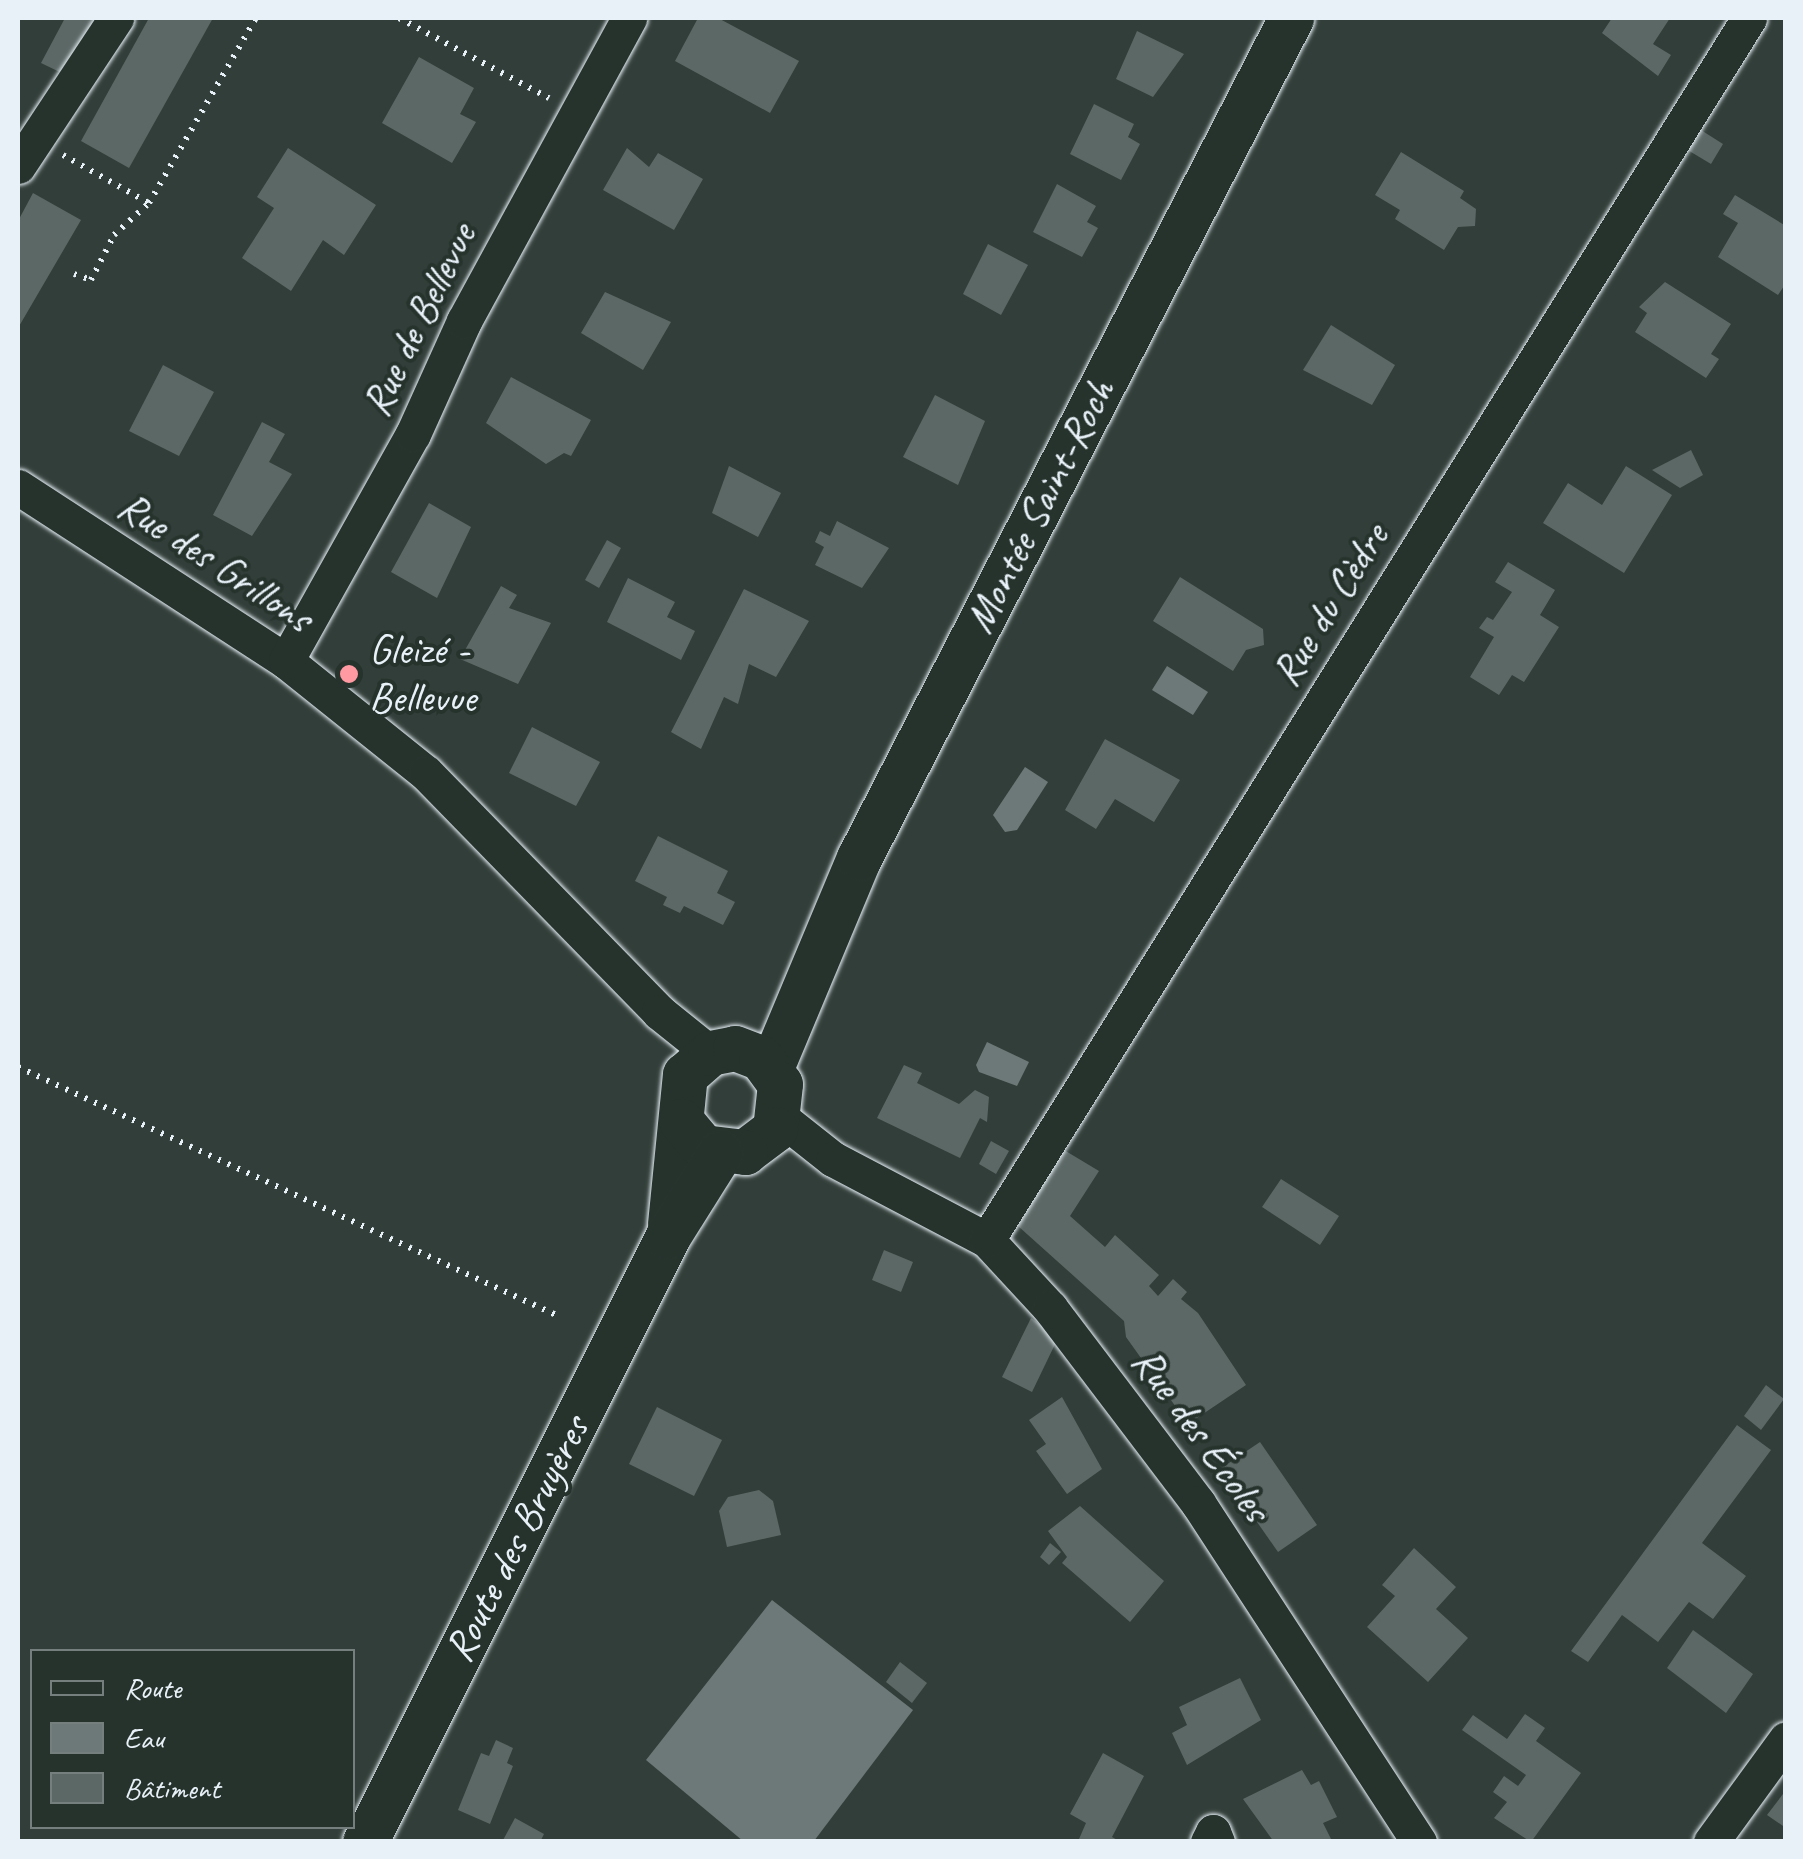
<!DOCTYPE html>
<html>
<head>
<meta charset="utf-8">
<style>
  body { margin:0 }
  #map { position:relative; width:1803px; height:1859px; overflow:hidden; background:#323e39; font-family:Caveat,sans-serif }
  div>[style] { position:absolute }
  .water>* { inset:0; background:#6d7978 }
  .building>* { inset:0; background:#5c6865 }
  .path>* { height:6px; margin-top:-3px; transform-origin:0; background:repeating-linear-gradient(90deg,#e8f1f8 0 2.5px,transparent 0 10.5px) }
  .roads { filter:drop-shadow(0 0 2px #e8f1f8) drop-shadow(0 0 2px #e8f1f8) }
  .minor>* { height:35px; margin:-17.5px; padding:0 17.5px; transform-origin:17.5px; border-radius:17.5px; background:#26332d }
  .major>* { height:45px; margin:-22.5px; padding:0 22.5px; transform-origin:22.5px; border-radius:22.5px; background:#26332d }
  .dots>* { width:28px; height:28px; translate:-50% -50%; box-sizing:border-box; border:5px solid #26332d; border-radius:50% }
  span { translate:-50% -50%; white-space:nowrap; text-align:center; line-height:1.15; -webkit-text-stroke:8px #26332d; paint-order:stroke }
  .street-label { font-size:42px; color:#e8f1f8 }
  .poi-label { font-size:42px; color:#e8f1f8 }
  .left { translate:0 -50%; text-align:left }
  .frame { position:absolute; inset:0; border:20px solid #e8f1f8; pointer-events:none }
  .legend { position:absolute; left:30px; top:1649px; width:325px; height:180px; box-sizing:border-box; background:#26332d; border:2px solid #747f7e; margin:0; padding:12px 18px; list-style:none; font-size:30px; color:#e8f1f8 }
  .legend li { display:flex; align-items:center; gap:20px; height:50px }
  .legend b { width:50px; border:2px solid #747f7e }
</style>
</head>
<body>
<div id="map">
  <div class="water">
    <i style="clip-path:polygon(1167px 666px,1208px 692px,1193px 715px,1152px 690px)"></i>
    <i style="clip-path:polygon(1025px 767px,1048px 782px,1017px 830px,1005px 832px,993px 815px)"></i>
    <i style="clip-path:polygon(987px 1042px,1029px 1062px,1017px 1086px,979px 1072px,976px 1065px)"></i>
    <i style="clip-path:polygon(772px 1600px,913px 1710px,814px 1841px,743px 1841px,646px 1760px)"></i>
  </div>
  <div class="building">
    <i style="clip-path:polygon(65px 18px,101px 18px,70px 77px,41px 63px)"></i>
    <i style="clip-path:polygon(149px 18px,213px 18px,129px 168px,81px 141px)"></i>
    <i style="clip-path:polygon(698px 18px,718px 18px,799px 61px,770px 113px,675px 61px)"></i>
    <i style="clip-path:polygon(1612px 18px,1670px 18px,1653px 44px,1671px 55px,1658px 76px,1602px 33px)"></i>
    <i style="clip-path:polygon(1137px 31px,1184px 54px,1153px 97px,1116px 79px)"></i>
    <i style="clip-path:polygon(419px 57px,474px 88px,460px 114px,476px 122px,452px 163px,382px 123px)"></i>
    <i style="clip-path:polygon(1094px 104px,1134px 124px,1128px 137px,1140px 144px,1121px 180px,1070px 154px)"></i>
    <i style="clip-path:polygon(1693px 125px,1723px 144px,1711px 164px,1681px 146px)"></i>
    <i style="clip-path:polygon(288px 148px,376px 205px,344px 255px,323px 240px,291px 291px,242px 258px,274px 208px,257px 197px)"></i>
    <i style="clip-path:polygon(627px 148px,649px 167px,658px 153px,703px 179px,674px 230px,603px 190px)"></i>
    <i style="clip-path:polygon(1401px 152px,1464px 191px,1460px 198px,1476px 209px,1475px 226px,1458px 227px,1444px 250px,1395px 219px,1400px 210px,1375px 195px)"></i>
    <i style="clip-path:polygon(1057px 184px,1096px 206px,1087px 222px,1098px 228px,1082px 257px,1033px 232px)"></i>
    <i style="clip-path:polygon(33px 193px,81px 220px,18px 328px,18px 221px)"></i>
    <i style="clip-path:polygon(1735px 195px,1786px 226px,1786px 283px,1778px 295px,1718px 257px,1738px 223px,1723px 214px)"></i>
    <i style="clip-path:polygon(988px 244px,1028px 265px,1001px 315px,963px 294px)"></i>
    <i style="clip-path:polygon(1665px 282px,1731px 324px,1711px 354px,1719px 359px,1706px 378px,1635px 332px,1647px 313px,1639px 307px)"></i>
    <i style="clip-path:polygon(605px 292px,671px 322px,643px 370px,581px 333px)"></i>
    <i style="clip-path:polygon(1331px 325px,1395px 365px,1372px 405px,1303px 370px)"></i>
    <i style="clip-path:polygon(163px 365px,214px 392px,179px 456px,129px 431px)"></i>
    <i style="clip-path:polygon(511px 377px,591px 420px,571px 456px,564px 453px,546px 464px,486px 423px)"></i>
    <i style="clip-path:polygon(935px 395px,985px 421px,958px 485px,903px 457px)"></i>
    <i style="clip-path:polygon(262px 422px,285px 434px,269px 462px,292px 474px,252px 536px,213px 515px)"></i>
    <i style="clip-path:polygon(1691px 450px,1703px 475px,1680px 488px,1652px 470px)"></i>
    <i style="clip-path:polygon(729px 466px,781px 493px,758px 537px,712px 513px)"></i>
    <i style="clip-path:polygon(1626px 466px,1672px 495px,1624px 573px,1543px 523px,1568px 483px,1602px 505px)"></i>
    <i style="clip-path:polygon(429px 503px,471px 527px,437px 598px,391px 572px)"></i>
    <i style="clip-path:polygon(837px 521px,889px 548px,862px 588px,815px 565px,824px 547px,815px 542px,820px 531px,830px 536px)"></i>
    <i style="clip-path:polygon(607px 540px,621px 548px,599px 588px,585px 580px)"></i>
    <i style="clip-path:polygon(1508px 562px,1555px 590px,1540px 615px,1559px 627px,1524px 682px,1512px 675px,1499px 695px,1470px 677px,1494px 637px,1479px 628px,1487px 617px,1493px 620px,1512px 592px,1495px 582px)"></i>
    <i style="clip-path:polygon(1180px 577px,1263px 629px,1264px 645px,1246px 650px,1233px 671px,1153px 621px)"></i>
    <i style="clip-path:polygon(628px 578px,675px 602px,667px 617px,695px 631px,681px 660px,607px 622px)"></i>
    <i style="clip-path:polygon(501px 586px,517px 595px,509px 608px,551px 623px,518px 684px,460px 659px)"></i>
    <i style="clip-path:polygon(744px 589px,809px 621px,776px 677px,749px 664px,738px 704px,724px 697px,701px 749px,671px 732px)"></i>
    <i style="clip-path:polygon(532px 727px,600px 762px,576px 806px,509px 773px)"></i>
    <i style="clip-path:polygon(1105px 739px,1180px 780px,1154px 822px,1115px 799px,1096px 829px,1065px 810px)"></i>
    <i style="clip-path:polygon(658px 836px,728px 871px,717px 893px,735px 902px,723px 925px,684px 906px,680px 913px,663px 905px,667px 897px,635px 881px)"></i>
    <i style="clip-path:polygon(904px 1065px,922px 1073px,917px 1083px,959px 1104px,975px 1090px,989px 1097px,987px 1122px,980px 1118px,960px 1158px,877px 1118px)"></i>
    <i style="clip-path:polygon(991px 1141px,1009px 1151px,996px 1174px,979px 1164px)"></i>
    <i style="clip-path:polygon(1064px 1150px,1099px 1171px,1070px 1216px,1105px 1247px,1115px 1235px,1159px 1275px,1149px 1286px,1158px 1296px,1173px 1279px,1187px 1292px,1181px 1299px,1198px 1313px,1246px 1385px,1188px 1424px,1126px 1337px,1124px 1321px,1018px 1226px)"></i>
    <i style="clip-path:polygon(1281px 1179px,1339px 1216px,1320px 1245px,1262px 1207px)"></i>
    <i style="clip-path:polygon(884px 1250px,913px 1262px,901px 1292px,872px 1280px)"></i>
    <i style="clip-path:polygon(1031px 1318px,1058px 1338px,1032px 1392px,1002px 1377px)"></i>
    <i style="clip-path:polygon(1766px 1385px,1784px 1399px,1761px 1430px,1744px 1416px)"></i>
    <i style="clip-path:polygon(1062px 1397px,1102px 1469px,1067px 1494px,1036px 1451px,1046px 1444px,1029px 1420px)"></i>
    <i style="clip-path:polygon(657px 1407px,722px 1440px,694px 1496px,629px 1464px)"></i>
    <i style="clip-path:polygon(1737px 1425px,1771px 1450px,1702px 1543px,1746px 1576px,1713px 1619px,1689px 1602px,1658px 1642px,1622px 1615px,1588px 1662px,1571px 1651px)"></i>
    <i style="clip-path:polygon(1260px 1442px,1317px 1525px,1278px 1552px,1220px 1469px)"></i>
    <i style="clip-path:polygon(759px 1490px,773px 1501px,781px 1535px,727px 1547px,719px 1511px,728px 1497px)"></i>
    <i style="clip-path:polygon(1080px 1506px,1164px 1581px,1130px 1622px,1062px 1563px,1067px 1557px,1048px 1531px)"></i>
    <i style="clip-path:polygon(1050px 1543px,1061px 1552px,1049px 1565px,1040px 1557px)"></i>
    <i style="clip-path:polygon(1414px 1548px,1456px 1587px,1436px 1609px,1468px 1638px,1428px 1682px,1367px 1627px,1395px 1596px,1382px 1585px)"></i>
    <i style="clip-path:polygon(1693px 1630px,1753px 1674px,1726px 1713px,1667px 1668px)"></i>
    <i style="clip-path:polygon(900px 1662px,927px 1683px,912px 1703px,886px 1682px)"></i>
    <i style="clip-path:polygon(1240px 1678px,1261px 1720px,1187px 1765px,1172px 1733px,1187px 1725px,1179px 1707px)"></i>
    <i style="clip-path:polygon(1525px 1714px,1545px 1728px,1536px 1741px,1581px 1773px,1531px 1842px,1494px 1818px,1507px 1802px,1493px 1792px,1504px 1776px,1518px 1786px,1526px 1775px,1462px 1730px,1473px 1715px,1507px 1739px)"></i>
    <i style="clip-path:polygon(496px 1740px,513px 1748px,507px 1763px,513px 1766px,490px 1824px,458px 1810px,481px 1753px,489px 1756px)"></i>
    <i style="clip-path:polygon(1103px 1753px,1144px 1776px,1112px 1837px,1121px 1842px,1084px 1842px,1079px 1839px,1086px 1823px,1070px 1814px)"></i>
    <i style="clip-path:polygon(1302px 1770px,1311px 1785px,1319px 1781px,1337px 1817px,1323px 1823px,1331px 1839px,1274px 1842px,1243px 1799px)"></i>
    <i style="clip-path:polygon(1786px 1790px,1786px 1828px,1767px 1815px)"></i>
    <i style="clip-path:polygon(515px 1818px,544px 1834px,540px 1842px,502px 1842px)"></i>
  </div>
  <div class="path">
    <i style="left:399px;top:18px;width:170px;rotate:28.1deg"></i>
    <i style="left:63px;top:155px;width:98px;rotate:29.2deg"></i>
    <i style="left:74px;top:274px;width:18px;rotate:19deg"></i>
    <i style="left:91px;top:280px;width:51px;rotate:-62.9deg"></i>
    <i style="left:114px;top:235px;width:47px;rotate:-42.4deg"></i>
    <i style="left:149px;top:203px;width:214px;rotate:-60deg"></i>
    <i style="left:18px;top:1067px;width:592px;rotate:24.75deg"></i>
  </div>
  <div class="roads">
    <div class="minor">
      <i style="left:18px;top:166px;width:178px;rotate:-56.5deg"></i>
      <i style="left:18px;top:487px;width:320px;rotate:33deg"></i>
      <i style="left:286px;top:661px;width:179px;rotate:38.7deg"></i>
      <i style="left:426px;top:773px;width:334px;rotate:45.7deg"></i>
      <i style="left:659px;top:1012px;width:65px;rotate:38.8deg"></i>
      <i style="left:286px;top:661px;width:260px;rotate:-60.8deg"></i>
      <i style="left:413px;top:434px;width:124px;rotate:-65.7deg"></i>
      <i style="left:464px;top:321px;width:345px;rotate:-61.4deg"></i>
      <i style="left:781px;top:1118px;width:66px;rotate:38.3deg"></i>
      <i style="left:833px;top:1159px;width:174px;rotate:27.7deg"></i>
      <i style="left:987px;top:1240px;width:93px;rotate:47.2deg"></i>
      <i style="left:1050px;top:1308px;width:245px;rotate:52.8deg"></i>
      <i style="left:1198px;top:1503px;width:405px;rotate:56.9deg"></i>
      <i style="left:987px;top:1240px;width:1440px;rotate:-58.05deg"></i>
      <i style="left:1208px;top:1842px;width:11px;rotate:-63deg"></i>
      <i style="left:1213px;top:1832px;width:11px;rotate:68deg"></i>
      <i style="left:1711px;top:1842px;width:127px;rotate:-53.9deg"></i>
    </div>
    <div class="major">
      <i style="left:771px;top:1068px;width:228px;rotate:-67.3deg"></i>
      <i style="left:859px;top:858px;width:945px;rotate:-62.78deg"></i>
      <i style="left:670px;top:1224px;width:150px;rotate:-84.3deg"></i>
      <i style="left:685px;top:1075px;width:33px;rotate:-41deg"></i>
      <i style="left:710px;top:1053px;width:25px;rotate:-11deg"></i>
      <i style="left:735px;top:1048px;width:28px;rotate:21deg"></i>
      <i style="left:761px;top:1058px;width:32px;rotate:54deg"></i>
      <i style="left:780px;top:1084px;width:45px;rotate:96.3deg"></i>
      <i style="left:775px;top:1129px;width:38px;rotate:143deg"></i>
      <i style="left:745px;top:1152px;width:42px;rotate:-173.2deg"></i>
      <i style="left:703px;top:1147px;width:34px;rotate:-130deg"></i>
      <i style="left:365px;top:1842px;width:678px;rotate:-63.43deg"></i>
      <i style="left:668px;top:1236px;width:98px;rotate:-57.9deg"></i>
    </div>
  </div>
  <div class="dots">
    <i style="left:349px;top:674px;background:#ff9aa2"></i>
  </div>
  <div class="street-label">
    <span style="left:419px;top:320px;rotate:-64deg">Rue de Bellevue</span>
    <span style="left:1040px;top:506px;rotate:-63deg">Montée Saint-Roch</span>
    <span style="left:215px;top:562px;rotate:33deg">Rue des Grillons</span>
    <span style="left:1330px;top:605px;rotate:-58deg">Rue du Cèdre</span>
    <span style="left:1201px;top:1435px;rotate:54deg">Rue des Écoles</span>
    <span style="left:517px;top:1539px;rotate:-63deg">Route des Bruyères</span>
  </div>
  <div class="poi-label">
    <span class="left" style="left:369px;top:674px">Gleizé -<br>Bellevue</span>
  </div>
  <div class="frame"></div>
  <ul class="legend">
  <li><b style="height:12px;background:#26332d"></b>Route</li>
  <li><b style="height:28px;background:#6d7978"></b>Eau</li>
  <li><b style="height:28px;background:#5c6865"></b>Bâtiment</li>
  </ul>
</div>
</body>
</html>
